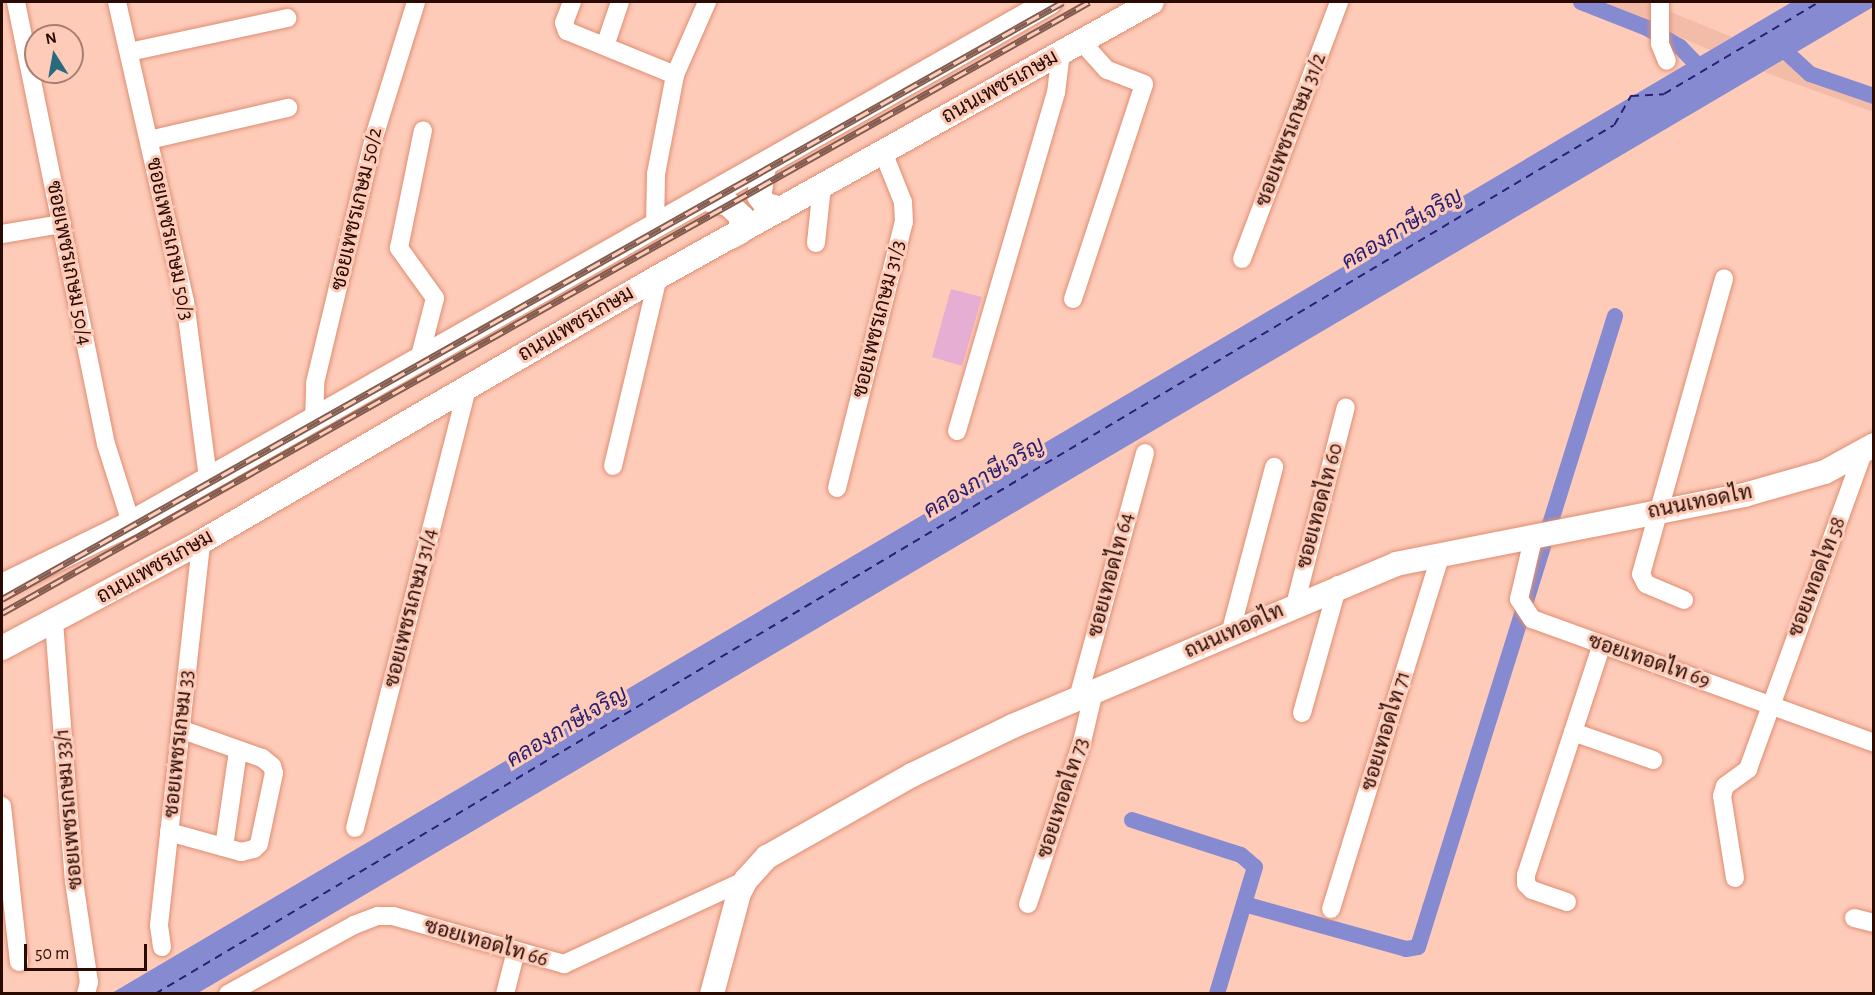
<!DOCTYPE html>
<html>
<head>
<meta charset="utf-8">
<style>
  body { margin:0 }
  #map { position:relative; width:1875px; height:995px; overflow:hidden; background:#fecbb9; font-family:"Alegreya Sans",Sarabun,sans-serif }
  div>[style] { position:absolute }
  .built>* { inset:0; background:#f3bca8 }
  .green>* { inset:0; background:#e6aed2 }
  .water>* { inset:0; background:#858ad1 }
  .canal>* { height:16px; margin:-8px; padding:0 8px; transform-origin:8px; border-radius:8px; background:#858ad1 }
  .ferry>* { height:1.5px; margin-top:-0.75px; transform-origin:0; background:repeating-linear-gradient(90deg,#292073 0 8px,transparent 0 14px) }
  .roads { filter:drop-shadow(0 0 2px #de8e71) drop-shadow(0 0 2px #de8e71) }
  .minor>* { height:18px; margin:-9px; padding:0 9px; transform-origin:9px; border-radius:9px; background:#fff }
  .major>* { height:24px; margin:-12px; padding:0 12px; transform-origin:12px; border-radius:12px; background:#fff }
  .rail>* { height:7px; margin-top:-3.5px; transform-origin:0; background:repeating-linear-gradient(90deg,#fecbb9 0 14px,#835c4f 0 28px); box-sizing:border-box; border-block:2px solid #835c4f }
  span { translate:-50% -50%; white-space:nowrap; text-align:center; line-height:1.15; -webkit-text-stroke:6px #fecbb9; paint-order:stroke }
  .street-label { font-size:21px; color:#290b03 }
  .water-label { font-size:22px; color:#292073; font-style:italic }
  .frame { position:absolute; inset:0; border:3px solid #290b03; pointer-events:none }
  .north { position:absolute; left:24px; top:24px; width:60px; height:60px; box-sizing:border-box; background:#fecbb9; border:2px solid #a97e70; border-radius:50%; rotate:349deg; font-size:16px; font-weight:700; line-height:24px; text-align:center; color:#290b03 }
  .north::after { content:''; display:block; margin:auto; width:21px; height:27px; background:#296b7e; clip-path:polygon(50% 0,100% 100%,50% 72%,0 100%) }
  .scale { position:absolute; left:24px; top:944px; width:123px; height:27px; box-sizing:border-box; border:3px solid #290b03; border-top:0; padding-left:8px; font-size:18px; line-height:21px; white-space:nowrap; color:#290b03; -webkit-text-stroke:4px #fecbb9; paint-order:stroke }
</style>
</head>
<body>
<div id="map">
  <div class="built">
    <i style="clip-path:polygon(1598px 2px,1646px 2px,1732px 37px,1710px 50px)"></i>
    <i style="clip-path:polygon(1782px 61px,1873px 91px,1873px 112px,1764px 72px)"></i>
  </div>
  <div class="green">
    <i style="clip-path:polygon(951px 289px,982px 297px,962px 366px,932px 357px)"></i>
  </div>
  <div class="water">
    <i style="clip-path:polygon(1792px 2px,1873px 2px,1873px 7px,198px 993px,112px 993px)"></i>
  </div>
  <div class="canal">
    <i style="left:1581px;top:2px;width:71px;rotate:21.5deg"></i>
    <i style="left:1647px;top:28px;width:38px;rotate:30deg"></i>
    <i style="left:1680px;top:47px;width:37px;rotate:46deg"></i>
    <i style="left:1774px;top:41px;width:49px;rotate:42.5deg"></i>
    <i style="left:1810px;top:74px;width:68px;rotate:19deg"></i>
    <i style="left:1132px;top:820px;width:114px;rotate:17.8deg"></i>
    <i style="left:1241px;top:855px;width:18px;rotate:41deg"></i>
    <i style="left:1255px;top:867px;width:133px;rotate:106.7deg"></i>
    <i style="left:1244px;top:904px;width:168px;rotate:15.5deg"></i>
    <i style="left:1406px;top:949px;width:12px;rotate:-9deg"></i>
    <i style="left:1418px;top:947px;width:661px;rotate:-72.66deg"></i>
  </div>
  <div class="ferry">
    <i style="left:155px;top:994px;width:1698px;rotate:-30.78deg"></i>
    <i style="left:1614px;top:125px;width:34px;rotate:-60deg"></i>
    <i style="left:1631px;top:96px;width:33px;rotate:-3deg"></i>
    <i style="left:1664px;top:94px;width:180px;rotate:-30.7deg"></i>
  </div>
  <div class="roads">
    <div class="minor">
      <i style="left:16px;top:2px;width:451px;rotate:78.5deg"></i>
      <i style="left:106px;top:444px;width:83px;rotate:72.4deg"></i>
      <i style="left:117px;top:2px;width:307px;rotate:77.2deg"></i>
      <i style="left:185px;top:301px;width:179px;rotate:82.6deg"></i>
      <i style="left:572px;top:2px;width:22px;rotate:111deg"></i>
      <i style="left:564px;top:23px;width:9px;rotate:69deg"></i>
      <i style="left:567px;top:31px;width:117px;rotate:22.2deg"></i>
      <i style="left:1660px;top:2px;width:42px;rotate:90deg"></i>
      <i style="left:1660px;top:44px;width:18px;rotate:68deg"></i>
      <i style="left:605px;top:46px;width:46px;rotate:-71.2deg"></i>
      <i style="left:129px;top:52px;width:162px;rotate:-12.1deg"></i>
      <i style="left:149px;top:140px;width:143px;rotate:-13deg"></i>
      <i style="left:655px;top:227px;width:53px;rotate:-88.9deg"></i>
      <i style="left:656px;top:174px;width:101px;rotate:-79.1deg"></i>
      <i style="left:675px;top:75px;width:80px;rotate:-66.3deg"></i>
      <i style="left:2px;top:234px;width:61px;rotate:-9.5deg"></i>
      <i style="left:816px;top:243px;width:57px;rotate:-84deg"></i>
      <i style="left:1242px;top:259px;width:275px;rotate:-69.3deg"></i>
      <i style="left:1073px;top:299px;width:226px;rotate:-71.7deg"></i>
      <i style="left:1144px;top:84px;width:40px;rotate:-159deg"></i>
      <i style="left:1107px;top:70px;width:38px;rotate:-132deg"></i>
      <i style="left:419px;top:360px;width:64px;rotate:-75.5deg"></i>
      <i style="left:435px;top:298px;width:62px;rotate:-125.8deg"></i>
      <i style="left:399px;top:248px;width:120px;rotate:-78.5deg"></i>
      <i style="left:314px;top:420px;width:37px;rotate:-88deg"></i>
      <i style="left:315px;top:383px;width:253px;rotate:-76.5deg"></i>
      <i style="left:374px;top:137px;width:141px;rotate:-72.7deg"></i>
      <i style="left:957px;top:431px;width:352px;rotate:-73.7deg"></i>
      <i style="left:1056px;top:93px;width:39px;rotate:-83deg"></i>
      <i style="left:613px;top:466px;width:194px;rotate:-76.6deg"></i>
      <i style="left:837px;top:488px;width:274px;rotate:-75.9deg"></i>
      <i style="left:904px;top:222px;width:20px;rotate:-93deg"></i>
      <i style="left:903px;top:202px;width:54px;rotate:-111.8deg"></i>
      <i style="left:1534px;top:535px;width:66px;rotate:103.2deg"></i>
      <i style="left:1519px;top:599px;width:24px;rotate:57deg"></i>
      <i style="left:1532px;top:619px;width:364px;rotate:19.9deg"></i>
      <i style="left:1684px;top:600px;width:41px;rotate:-157.2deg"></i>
      <i style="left:1646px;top:584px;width:11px;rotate:-117deg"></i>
      <i style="left:1641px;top:574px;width:307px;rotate:-74.3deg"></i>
      <i style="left:1295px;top:605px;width:204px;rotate:-75.6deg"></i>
      <i style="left:54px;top:622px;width:260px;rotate:85.6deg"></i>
      <i style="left:74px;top:881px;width:102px;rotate:81.6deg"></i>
      <i style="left:89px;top:982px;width:12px;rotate:104deg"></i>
      <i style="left:1230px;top:634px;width:173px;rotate:-75.2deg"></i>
      <i style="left:1078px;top:698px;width:254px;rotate:-74.7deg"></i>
      <i style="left:1302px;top:713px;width:133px;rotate:-74.3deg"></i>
      <i style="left:1573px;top:732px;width:85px;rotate:19.3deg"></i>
      <i style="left:2px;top:806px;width:157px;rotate:83.8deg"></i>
      <i style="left:355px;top:828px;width:455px;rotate:-75.7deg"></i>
      <i style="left:169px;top:832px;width:75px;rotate:15.5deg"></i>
      <i style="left:241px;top:852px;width:13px;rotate:-13deg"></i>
      <i style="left:254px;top:849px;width:7px;rotate:-45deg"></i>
      <i style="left:259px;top:844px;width:73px;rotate:-78.1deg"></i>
      <i style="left:274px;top:773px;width:7px;rotate:-106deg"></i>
      <i style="left:272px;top:766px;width:13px;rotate:-141deg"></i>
      <i style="left:262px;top:758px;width:87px;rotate:-160.5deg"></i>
      <i style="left:224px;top:847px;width:97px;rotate:-81.7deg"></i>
      <i style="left:1735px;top:878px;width:83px;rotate:-99deg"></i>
      <i style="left:1722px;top:796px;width:10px;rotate:-73deg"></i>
      <i style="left:1725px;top:786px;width:29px;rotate:-36deg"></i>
      <i style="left:1748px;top:769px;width:338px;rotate:-70deg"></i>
      <i style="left:1567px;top:902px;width:37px;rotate:-161deg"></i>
      <i style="left:1532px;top:890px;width:8px;rotate:-135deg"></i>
      <i style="left:1526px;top:884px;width:9px;rotate:-90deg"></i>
      <i style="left:1526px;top:875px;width:243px;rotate:-71.8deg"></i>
      <i style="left:1028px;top:904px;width:171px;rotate:-71.6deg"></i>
      <i style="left:1082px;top:742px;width:52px;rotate:-76.8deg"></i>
      <i style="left:1331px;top:909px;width:372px;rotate:-72.8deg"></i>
      <i style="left:1854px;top:918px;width:21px;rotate:14deg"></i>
      <i style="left:162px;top:947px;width:22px;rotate:-98deg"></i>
      <i style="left:159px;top:925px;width:385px;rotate:-83.7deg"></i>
      <i style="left:228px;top:994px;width:144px;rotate:-28.7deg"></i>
      <i style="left:354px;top:925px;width:26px;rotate:-21deg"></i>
      <i style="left:378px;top:916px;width:15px"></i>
      <i style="left:393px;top:916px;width:178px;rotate:15.7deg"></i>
      <i style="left:564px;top:964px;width:200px;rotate:-24.8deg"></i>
      <i style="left:505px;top:994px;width:44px;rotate:-75.7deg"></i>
    </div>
    <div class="major">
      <i style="left:764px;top:166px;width:30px;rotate:99deg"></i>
      <i style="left:759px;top:196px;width:11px;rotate:52deg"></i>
      <i style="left:766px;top:205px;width:16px;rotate:14deg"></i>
      <i style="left:706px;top:199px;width:23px;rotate:13deg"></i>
      <i style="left:728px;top:204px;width:19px;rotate:43deg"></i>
      <i style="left:742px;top:217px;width:15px;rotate:98deg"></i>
      <i style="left:740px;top:232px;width:10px;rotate:151deg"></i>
      <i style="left:2px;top:586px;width:144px;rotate:-26deg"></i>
      <i style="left:131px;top:523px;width:1056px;rotate:-29.55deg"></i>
      <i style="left:2px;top:648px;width:225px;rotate:-28deg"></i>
      <i style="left:201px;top:542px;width:528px;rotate:-30.11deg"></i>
      <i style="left:658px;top:277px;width:565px;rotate:-29.1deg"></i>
      <i style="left:712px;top:994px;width:105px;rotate:-75deg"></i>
      <i style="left:739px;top:893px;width:15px;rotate:-62deg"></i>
      <i style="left:746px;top:880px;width:31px;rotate:-48deg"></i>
      <i style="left:767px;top:857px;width:167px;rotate:-29.5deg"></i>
      <i style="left:912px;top:775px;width:112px;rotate:-25.9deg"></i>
      <i style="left:1013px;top:726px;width:416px;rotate:-22.9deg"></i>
      <i style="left:1396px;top:564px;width:355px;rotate:-11.2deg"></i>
      <i style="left:1744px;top:495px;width:84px;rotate:-15.9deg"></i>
      <i style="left:1825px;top:472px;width:56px;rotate:-28.9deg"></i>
    </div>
  </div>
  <div class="rail">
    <i style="left:2px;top:599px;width:1217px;rotate:-29.37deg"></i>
    <i style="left:2px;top:613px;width:1247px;rotate:-29.34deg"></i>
  </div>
  <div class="street-label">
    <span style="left:1000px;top:87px;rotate:-29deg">ถนนเพชรเกษม</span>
    <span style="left:1291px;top:130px;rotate:-69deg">ซอยเพชรเกษม 31/2</span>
    <span style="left:357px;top:209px;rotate:-77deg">ซอยเพชรเกษม 50/2</span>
    <span style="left:170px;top:239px;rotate:78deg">ซอยเพชรเกษม 50/3</span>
    <span style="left:69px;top:263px;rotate:79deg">ซอยเพชรเกษม 50/4</span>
    <span style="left:879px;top:319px;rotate:-76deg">ซอยเพชรเกษม 31/3</span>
    <span style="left:576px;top:324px;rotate:-30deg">ถนนเพชรเกษม</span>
    <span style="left:1700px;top:502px;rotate:-11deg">ถนนเทอดไท</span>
    <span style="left:1320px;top:506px;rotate:-75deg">ซอยเทอดไท 60</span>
    <span style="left:155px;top:567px;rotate:-29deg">ถนนเพชรเกษม</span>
    <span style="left:1111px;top:575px;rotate:-75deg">ซอยเทอดไท 64</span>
    <span style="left:1817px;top:577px;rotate:-69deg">ซอยเทอดไท 58</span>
    <span style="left:411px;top:608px;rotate:-76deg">ซอยเพชรเกษม 31/4</span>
    <span style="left:1234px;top:631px;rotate:-24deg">ถนนเทอดไท</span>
    <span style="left:1649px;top:661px;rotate:19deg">ซอยเทอดไท 69</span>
    <span style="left:1386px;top:731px;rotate:-73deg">ซอยเทอดไท 71</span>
    <span style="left:179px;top:744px;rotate:-84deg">ซอยเพชรเกษม 33</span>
    <span style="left:1063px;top:798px;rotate:-72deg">ซอยเทอดไท 73</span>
    <span style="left:69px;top:809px;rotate:-95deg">ซอยเพชรเกษม 33/1</span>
    <span style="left:486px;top:943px;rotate:16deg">ซอยเทอดไท 66</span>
  </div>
  <div class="water-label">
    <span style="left:1402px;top:229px;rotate:-31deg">คลองภาษีเจริญ</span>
    <span style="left:984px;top:478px;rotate:-31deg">คลองภาษีเจริญ</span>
    <span style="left:567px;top:727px;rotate:-31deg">คลองภาษีเจริญ</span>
  </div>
  <div class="frame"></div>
  <div class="north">N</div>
  <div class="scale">50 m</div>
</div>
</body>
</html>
